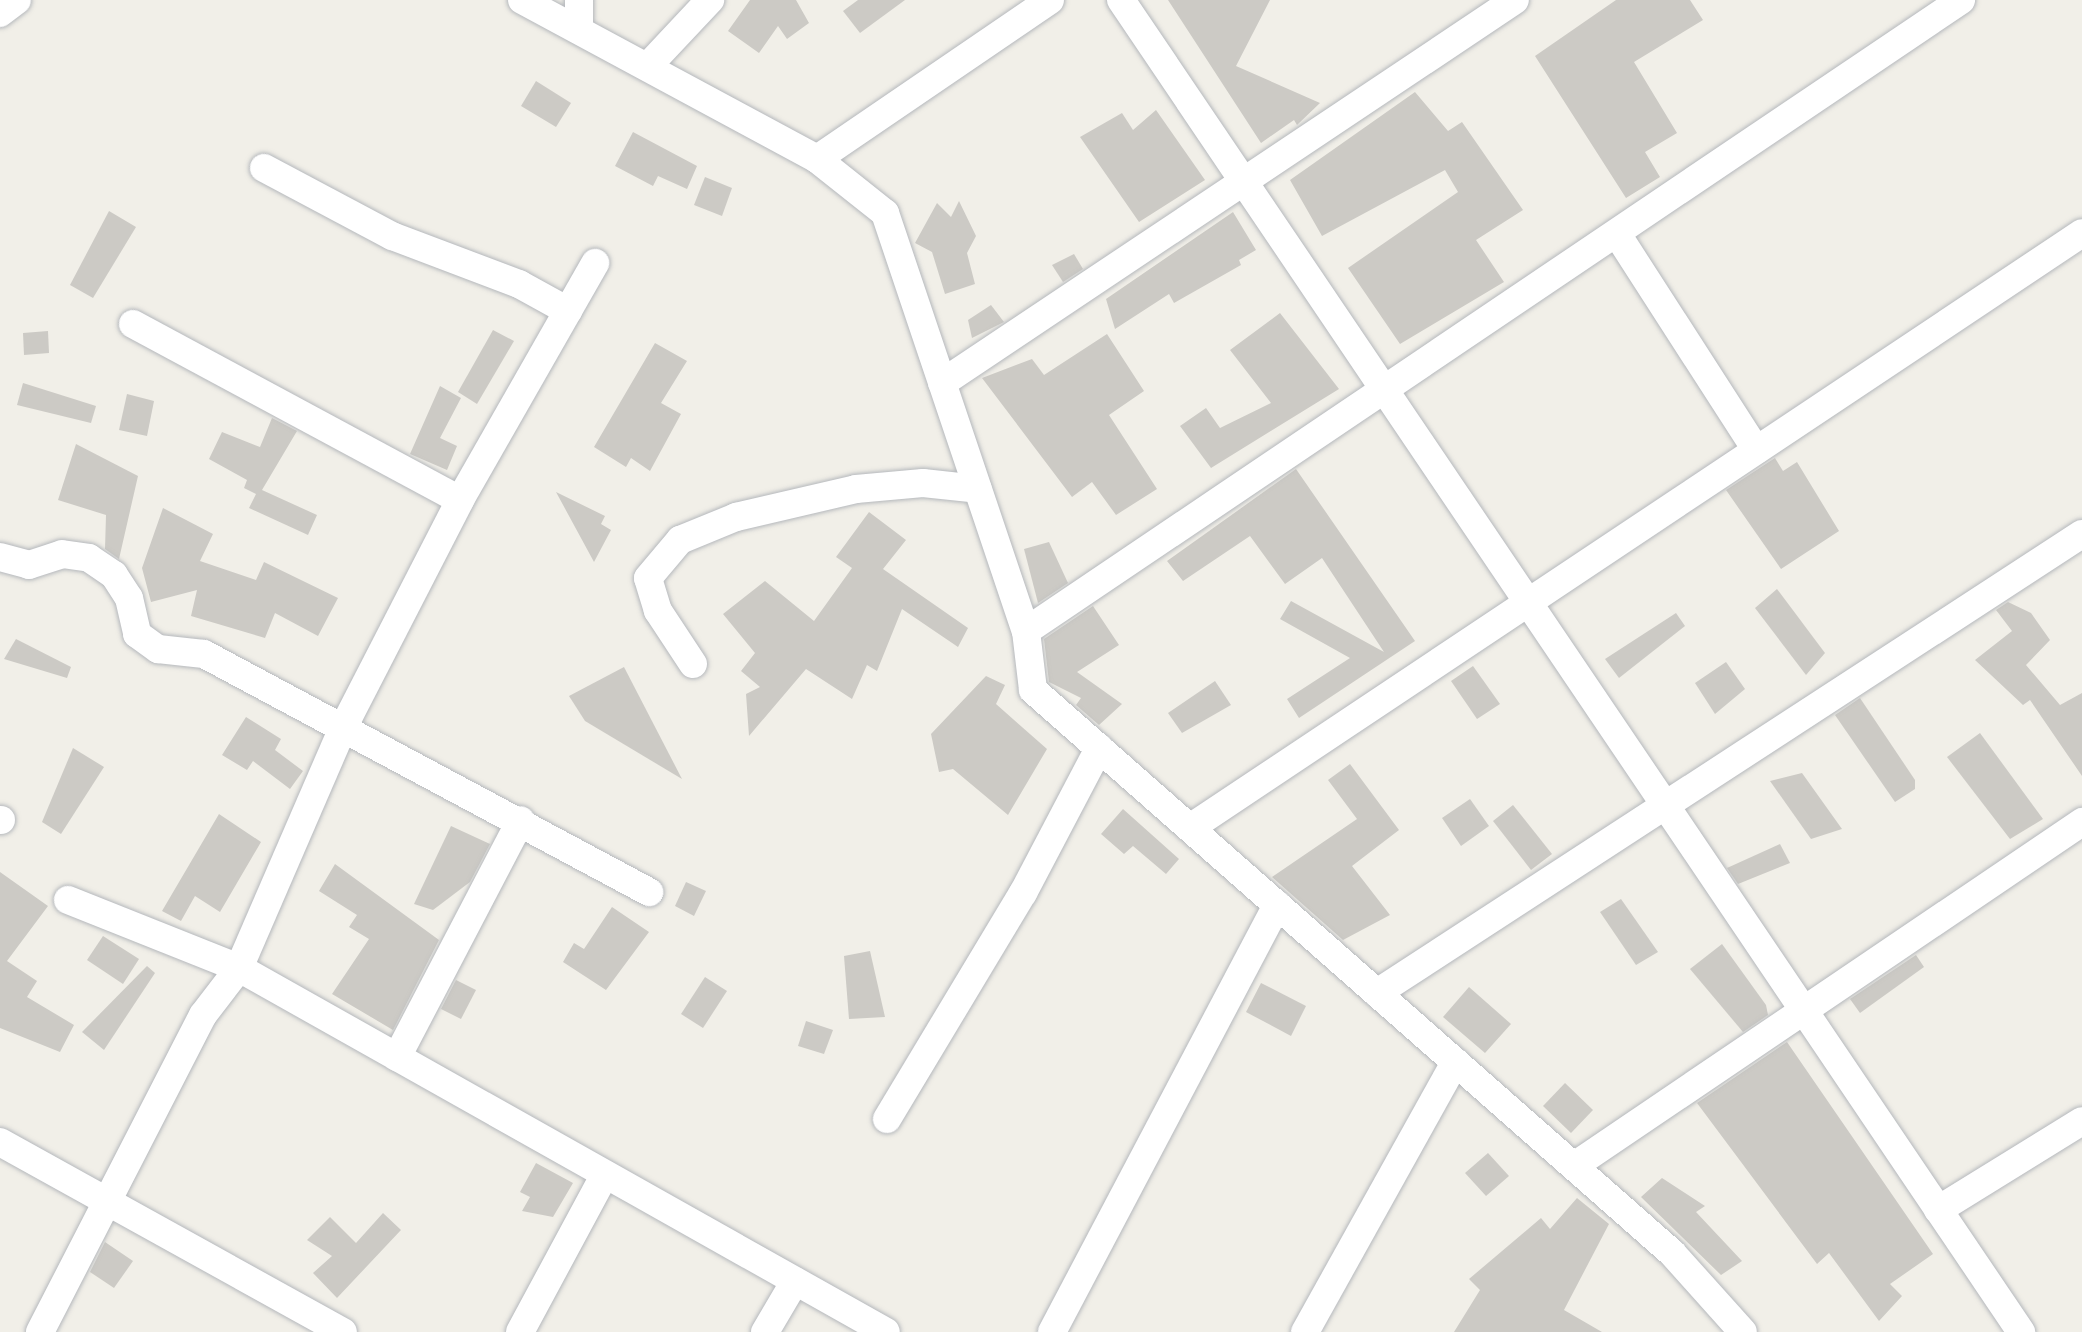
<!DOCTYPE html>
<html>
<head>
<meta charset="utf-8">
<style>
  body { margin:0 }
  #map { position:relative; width:2082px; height:1332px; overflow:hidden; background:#f1efe8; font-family:"Space Grotesk",sans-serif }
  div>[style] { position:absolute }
  .building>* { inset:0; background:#cccac5 }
  .roads { filter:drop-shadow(0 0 2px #b5b8bc) drop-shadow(0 0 2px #b5b8bc) }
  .minor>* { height:28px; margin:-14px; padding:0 14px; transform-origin:14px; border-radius:14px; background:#fff }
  span { translate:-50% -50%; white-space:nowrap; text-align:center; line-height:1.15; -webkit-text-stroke:6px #fff; paint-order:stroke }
</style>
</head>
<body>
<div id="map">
  <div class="building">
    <i style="clip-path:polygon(750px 0,796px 0,809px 23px,787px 39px,778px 26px,759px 53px,728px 31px)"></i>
    <i style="clip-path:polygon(858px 0,905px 0,860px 33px,843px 11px)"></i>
    <i style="clip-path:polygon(1168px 0,1270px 0,1236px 66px,1320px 103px,1297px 125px,1294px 120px,1261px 143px)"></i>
    <i style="clip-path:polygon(1616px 0,1690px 0,1703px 20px,1634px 62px,1677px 133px,1645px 152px,1660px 177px,1626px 198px,1535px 56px)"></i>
    <i style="clip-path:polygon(536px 81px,571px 103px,556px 127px,521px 106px)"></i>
    <i style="clip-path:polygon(1415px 92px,1448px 131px,1462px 122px,1523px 210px,1476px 240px,1504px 282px,1400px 344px,1348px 268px,1458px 192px,1445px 170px,1322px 236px,1290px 180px)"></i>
    <i style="clip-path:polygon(1156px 110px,1205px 180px,1139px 222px,1080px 137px,1122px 113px,1133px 130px)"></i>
    <i style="clip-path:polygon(633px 132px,697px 166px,687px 189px,658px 176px,653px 186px,615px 166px)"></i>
    <i style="clip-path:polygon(705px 177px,732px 188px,722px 216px,694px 205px)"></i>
    <i style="clip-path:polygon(959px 201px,976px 236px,967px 253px,975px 284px,945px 294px,932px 252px,915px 243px,937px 203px,951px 217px)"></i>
    <i style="clip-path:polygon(109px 211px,136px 227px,93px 298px,70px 285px)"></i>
    <i style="clip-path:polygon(1233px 212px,1256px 250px,1239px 260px,1241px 265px,1174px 303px,1169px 294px,1115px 329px,1106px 299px)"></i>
    <i style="clip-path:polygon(1074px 254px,1083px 269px,1063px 282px,1052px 265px)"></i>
    <i style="clip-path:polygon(991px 305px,1004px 322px,972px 338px,968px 320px)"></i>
    <i style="clip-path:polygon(1280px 313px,1339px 389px,1211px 468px,1180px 426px,1206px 408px,1220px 428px,1271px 403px,1230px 350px)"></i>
    <i style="clip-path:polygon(493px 330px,514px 341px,477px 404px,458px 392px)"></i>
    <i style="clip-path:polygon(48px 331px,49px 353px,24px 355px,23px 333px)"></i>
    <i style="clip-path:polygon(1107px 334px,1144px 391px,1109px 415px,1157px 489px,1116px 515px,1092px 482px,1072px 497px,982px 378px,1032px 359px,1044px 375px)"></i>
    <i style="clip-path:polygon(655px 343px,687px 361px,661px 403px,681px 414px,650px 471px,631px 458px,626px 467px,594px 447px)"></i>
    <i style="clip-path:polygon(23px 383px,96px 406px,91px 423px,17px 405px)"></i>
    <i style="clip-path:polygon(440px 386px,461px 398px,440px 438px,457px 446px,447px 470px,410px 454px)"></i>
    <i style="clip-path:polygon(127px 394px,154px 401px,147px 436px,119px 430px)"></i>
    <i style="clip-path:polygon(272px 418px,297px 431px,262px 490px,317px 515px,308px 535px,249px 508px,256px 494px,244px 488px,247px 480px,209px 459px,222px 432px,260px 447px)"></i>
    <i style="clip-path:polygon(76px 444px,138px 476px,119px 559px,105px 549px,106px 515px,58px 500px)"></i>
    <i style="clip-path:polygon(1775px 458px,1783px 471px,1797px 462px,1839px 531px,1781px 569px,1726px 490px)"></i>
    <i style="clip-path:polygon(1296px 469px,1415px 641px,1299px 718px,1287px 699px,1350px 658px,1280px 619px,1291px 601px,1384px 652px,1322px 558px,1285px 584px,1250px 536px,1183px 581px,1167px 561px)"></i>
    <i style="clip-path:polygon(556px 492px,605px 516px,601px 524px,611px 530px,594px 562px)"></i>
    <i style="clip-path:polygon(163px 508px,213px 534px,200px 561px,256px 580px,264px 562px,338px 598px,318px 636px,275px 613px,265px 638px,191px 616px,197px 590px,151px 602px,142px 568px)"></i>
    <i style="clip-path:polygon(869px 512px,906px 540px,883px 569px,968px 628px,958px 647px,902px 609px,877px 671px,867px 665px,852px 699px,806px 669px,749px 736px,746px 694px,760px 687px,741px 671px,755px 653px,723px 614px,765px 581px,814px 621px,852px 568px,836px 557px)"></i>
    <i style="clip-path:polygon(1049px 542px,1068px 583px,1038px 603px,1024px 549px)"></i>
    <i style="clip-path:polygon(1777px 589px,1825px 653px,1806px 675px,1755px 608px)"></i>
    <i style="clip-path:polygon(2008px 602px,2031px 613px,2050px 640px,2026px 665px,2060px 705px,2082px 693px,2082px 776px,2030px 700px,2023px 705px,1975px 660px,2012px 631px,1996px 610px)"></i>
    <i style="clip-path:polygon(1093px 606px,1119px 645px,1077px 672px,1122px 704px,1099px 725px,1076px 705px,1081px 698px,1049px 682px,1044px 639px)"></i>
    <i style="clip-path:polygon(1676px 613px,1685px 626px,1619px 678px,1605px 659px)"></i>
    <i style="clip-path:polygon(16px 639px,71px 667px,67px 678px,4px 659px)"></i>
    <i style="clip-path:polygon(1726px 662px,1745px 689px,1715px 714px,1695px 683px)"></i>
    <i style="clip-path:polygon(1473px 666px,1500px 704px,1477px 719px,1451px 681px)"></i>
    <i style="clip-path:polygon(624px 667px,682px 779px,585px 721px,569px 696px)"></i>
    <i style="clip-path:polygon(986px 676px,1005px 685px,996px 704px,1047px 749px,1008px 815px,953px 769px,939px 772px,931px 734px)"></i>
    <i style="clip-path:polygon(1215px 681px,1231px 705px,1182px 733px,1168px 713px)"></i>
    <i style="clip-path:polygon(1860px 698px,1915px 780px,1915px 789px,1895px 802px,1835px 715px)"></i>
    <i style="clip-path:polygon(246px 717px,281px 739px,275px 750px,303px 771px,290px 789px,253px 761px,247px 770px,222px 755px)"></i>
    <i style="clip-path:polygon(1980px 733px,2043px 819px,2010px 839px,1947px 757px)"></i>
    <i style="clip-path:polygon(73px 748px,104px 767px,61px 834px,42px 822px)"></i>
    <i style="clip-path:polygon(1350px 764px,1399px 830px,1352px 866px,1390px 915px,1343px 940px,1272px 877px,1357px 819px,1328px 780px)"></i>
    <i style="clip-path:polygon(1802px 773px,1842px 829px,1811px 839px,1770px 781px)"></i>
    <i style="clip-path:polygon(1470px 799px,1489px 826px,1461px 846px,1442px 818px)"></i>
    <i style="clip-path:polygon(1513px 805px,1552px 854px,1531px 870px,1493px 821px)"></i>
    <i style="clip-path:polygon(1123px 809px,1179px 859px,1166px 874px,1133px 846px,1124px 854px,1101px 834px)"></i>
    <i style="clip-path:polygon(219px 814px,261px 842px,220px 912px,195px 896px,181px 921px,162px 911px)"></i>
    <i style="clip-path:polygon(451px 826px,490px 844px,470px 882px,433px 910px,414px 904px)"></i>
    <i style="clip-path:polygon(1780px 844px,1790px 863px,1738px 884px,1727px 868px)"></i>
    <i style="clip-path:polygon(335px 864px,439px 940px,393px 1030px,332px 994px,369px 939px,349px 927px,357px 915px,319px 891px)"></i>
    <i style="clip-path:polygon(0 872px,48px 906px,7px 961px,37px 981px,27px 997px,74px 1025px,60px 1052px,0 1028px)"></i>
    <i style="clip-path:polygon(686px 882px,706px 891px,694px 916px,675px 906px)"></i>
    <i style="clip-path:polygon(1621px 899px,1658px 952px,1636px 965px,1600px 912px)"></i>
    <i style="clip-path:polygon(612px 907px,649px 932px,606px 990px,563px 962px,574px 943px,584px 949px)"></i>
    <i style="clip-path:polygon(103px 936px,139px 959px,123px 984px,87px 960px)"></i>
    <i style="clip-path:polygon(1722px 944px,1766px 1005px,1768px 1015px,1743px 1032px,1690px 969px)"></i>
    <i style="clip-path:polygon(870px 951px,885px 1017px,849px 1019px,844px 956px)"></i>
    <i style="clip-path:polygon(1916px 955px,1924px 967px,1860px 1013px,1850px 999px)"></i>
    <i style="clip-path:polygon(147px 966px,155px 973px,104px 1050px,82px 1032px)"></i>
    <i style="clip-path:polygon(705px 977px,727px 991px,703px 1028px,681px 1014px)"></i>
    <i style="clip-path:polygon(456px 980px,476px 990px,461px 1019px,441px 1009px)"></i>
    <i style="clip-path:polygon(1261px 983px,1306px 1006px,1291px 1036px,1246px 1012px)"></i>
    <i style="clip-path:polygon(1469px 987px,1511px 1024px,1485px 1053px,1443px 1017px)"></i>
    <i style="clip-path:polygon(806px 1021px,833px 1030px,824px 1054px,798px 1046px)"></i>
    <i style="clip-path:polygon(1787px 1042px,1933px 1254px,1890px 1284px,1902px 1296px,1879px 1321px,1829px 1253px,1817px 1264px,1697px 1103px)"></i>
    <i style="clip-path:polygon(1565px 1083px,1593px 1110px,1571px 1133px,1543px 1106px)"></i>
    <i style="clip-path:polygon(1488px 1153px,1509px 1176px,1486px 1196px,1465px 1173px)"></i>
    <i style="clip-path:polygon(536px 1163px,573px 1183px,553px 1217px,522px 1211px,530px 1197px,520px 1192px)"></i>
    <i style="clip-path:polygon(1662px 1178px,1705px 1206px,1696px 1212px,1742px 1261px,1721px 1275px,1641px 1197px)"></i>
    <i style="clip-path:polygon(1577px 1198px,1609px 1224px,1564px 1310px,1602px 1332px,1454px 1332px,1480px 1290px,1469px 1279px,1541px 1218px,1550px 1229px)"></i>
    <i style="clip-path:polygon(383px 1213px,401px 1230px,337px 1298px,313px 1273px,332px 1256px,307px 1240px,330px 1217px,356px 1243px)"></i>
    <i style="clip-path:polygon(105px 1242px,133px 1261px,114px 1288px,90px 1272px)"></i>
  </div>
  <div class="roads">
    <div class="minor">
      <i style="left:522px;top:0;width:335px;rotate:28.3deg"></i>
      <i style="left:817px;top:159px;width:87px;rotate:38.5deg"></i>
      <i style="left:885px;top:213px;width:441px;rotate:71.4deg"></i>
      <i style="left:1026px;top:631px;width:59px;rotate:83.2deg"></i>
      <i style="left:1033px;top:690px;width:852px;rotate:41.38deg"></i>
      <i style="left:1672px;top:1253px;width:106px;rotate:48.1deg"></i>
      <i style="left:1121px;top:0;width:1608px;rotate:55.95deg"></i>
      <i style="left:0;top:13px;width:21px;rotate:-37deg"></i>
      <i style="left:579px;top:30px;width:30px;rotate:-90deg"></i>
      <i style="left:648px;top:66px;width:91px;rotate:-46.8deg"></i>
      <i style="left:817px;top:159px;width:282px;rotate:-34.3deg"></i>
      <i style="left:264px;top:168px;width:145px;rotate:28deg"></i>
      <i style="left:392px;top:236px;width:136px;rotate:20.7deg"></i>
      <i style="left:519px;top:284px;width:56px;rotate:28.9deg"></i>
      <i style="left:1617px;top:234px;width:257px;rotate:57.2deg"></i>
      <i style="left:133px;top:324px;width:371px;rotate:28.3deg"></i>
      <i style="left:942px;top:383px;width:689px;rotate:-33.76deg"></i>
      <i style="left:0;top:557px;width:30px;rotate:15deg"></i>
      <i style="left:29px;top:565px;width:35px;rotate:-18deg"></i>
      <i style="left:62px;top:554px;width:27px;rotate:8deg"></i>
      <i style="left:89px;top:558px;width:30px;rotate:34deg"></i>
      <i style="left:114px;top:575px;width:27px;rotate:57deg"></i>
      <i style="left:129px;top:598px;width:37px;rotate:77deg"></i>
      <i style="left:137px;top:634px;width:26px;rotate:36deg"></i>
      <i style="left:158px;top:649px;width:46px;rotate:6.2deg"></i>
      <i style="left:204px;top:654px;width:505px;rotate:28.14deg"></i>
      <i style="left:1026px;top:631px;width:1128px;rotate:-34.01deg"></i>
      <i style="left:693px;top:664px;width:64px;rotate:-123.4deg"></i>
      <i style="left:658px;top:611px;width:34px;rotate:-107deg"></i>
      <i style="left:648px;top:578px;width:50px;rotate:-49.9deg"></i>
      <i style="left:680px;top:540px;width:61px;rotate:-22.3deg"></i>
      <i style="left:736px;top:517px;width:123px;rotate:-13.1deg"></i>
      <i style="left:856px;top:489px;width:67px;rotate:-5.1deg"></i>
      <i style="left:923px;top:483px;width:55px;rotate:6.2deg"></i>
      <i style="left:0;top:820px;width:1px"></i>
      <i style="left:1190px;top:828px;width:1072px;rotate:-33.7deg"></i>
      <i style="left:68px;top:900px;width:184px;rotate:21.7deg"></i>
      <i style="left:239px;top:968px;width:742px;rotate:29.36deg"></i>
      <i style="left:1377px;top:993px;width:841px;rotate:-33.07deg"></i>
      <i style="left:397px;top:1057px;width:267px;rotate:-62.4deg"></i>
      <i style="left:887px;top:1119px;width:264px;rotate:-59deg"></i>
      <i style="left:1023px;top:893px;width:164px;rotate:-62.3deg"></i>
      <i style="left:0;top:1142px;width:392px;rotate:29deg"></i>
      <i style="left:1574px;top:1166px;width:614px;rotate:-34.1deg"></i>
      <i style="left:1938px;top:1210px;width:169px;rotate:-31.7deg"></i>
      <i style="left:40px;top:1332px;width:356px;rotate:-62.8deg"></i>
      <i style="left:203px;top:1015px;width:59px;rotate:-52.5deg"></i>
      <i style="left:239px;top:968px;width:262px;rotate:-66.6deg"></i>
      <i style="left:343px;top:728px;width:256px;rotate:-62.8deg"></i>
      <i style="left:460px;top:500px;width:273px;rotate:-60.3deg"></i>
      <i style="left:520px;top:1332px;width:179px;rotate:-61.7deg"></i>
      <i style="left:765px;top:1332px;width:59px;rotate:-59.5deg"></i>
      <i style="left:1052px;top:1332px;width:483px;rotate:-62.2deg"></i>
      <i style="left:1305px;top:1332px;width:309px;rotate:-60.9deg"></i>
    </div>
  </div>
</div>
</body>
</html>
